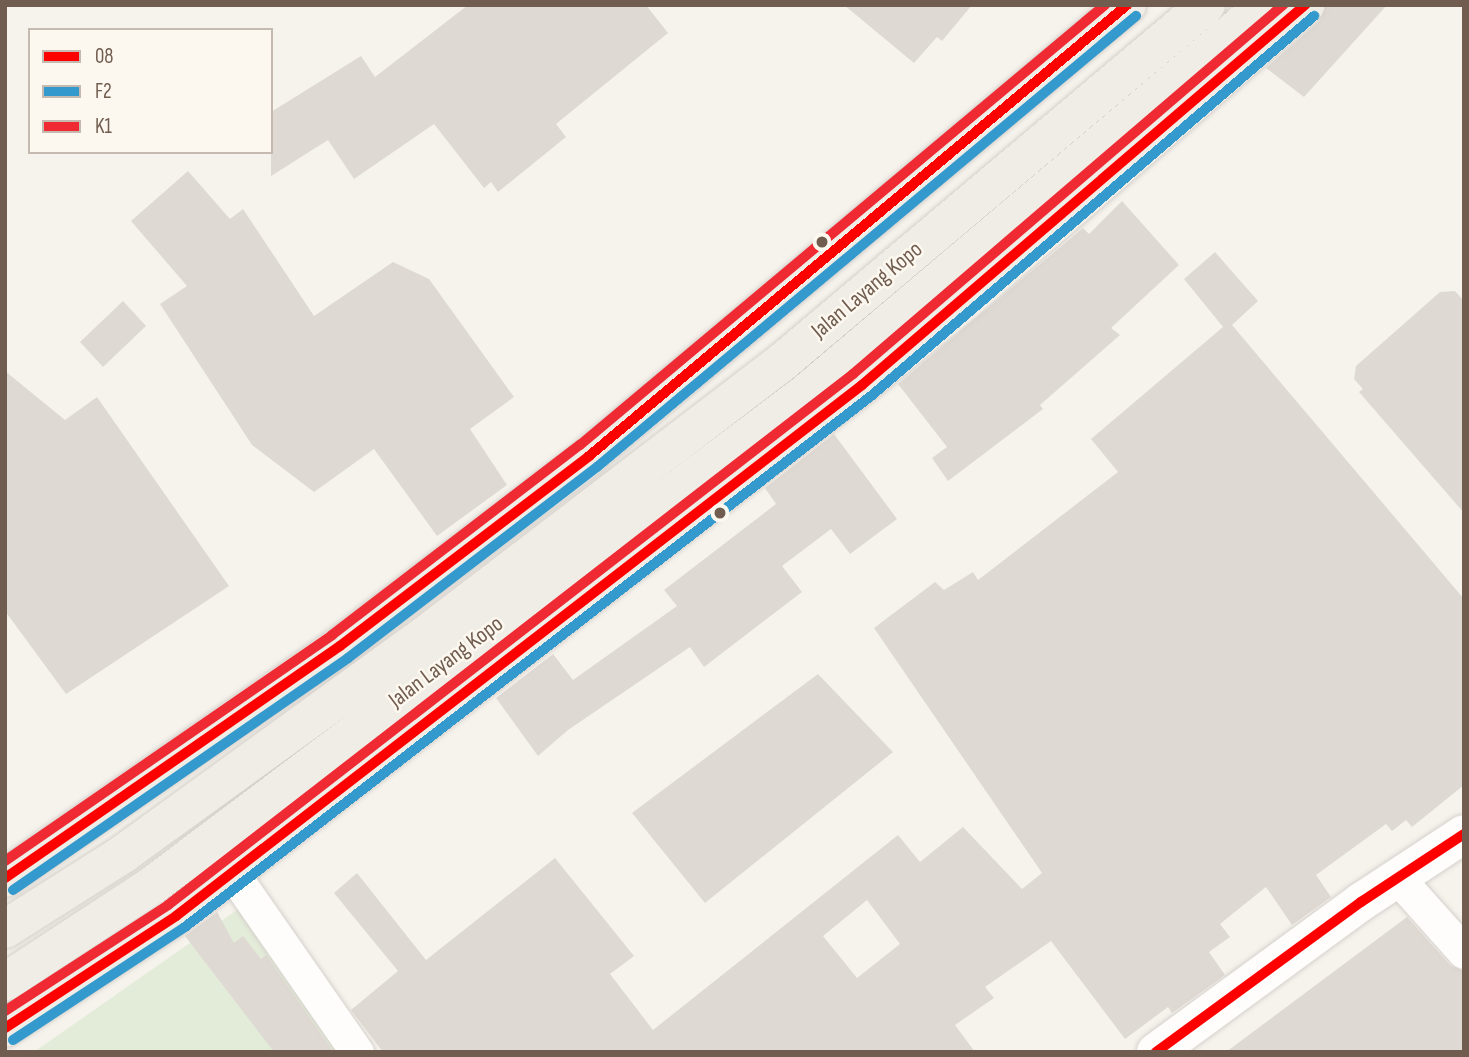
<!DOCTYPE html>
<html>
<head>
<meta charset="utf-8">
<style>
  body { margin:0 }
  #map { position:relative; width:1469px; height:1057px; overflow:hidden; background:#f6f3ed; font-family:"Sofia Sans Condensed",sans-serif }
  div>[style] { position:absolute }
  .green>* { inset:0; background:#e3ecd9 }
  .building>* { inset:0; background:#dfd9d3 }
  .roads { filter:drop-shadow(0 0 2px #d5d0cb) drop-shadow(0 0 2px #d5d0cb) }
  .minor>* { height:33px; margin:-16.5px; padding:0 16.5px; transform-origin:16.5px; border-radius:16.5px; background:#fefdfc }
  .tertiary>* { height:38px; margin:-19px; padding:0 19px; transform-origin:19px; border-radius:19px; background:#fefdfc }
  .trunk>* { height:38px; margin:-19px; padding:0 19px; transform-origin:19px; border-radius:19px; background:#f0ece6 }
  .bus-1>* { height:10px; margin:-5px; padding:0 5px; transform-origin:5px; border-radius:5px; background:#f00 }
  .bus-2>* { height:10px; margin:-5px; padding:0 5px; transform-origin:5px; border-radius:5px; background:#3499cc }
  .bus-3>* { height:10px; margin:-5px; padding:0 5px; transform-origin:5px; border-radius:5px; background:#ef2a33 }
  .dots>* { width:19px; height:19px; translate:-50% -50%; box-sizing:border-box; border:4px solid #fdf8ef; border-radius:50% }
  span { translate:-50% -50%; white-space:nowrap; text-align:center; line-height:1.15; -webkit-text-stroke:5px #fdf8ef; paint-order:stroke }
  .street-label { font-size:23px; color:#715d4f }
  .frame { position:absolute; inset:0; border:7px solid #715d4f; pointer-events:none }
  .legend { position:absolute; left:28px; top:28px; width:245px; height:126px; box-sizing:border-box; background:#fdf8ef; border:2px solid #c5baaf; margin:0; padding:9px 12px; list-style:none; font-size:21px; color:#715d4f }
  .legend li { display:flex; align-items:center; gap:14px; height:35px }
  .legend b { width:35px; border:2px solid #c5baaf }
</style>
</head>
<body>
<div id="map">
  <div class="green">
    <i style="clip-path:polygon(247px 903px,348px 1052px,34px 1052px)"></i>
  </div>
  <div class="building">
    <i style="clip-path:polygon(468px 5px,646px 5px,668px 33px,556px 124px,566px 137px,498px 192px,491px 182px,484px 188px,434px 124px,354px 179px,328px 140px,271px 176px,271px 112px,361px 56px,375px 77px)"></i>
    <i style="clip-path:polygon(844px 5px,972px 5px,942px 41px,937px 37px,914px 63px)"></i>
    <i style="clip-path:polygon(1326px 5px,1387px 5px,1304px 97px,1266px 68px,1319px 21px)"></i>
    <i style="clip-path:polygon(188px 171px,230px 219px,243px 209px,314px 316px,393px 262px,429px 279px,514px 397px,470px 429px,507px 485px,437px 536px,374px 449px,314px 492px,252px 445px,160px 304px,187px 286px,131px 221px)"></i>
    <i style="clip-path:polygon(1122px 201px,1179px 265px,1111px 328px,1120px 335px,1040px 405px,1043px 409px,948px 481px,932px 458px,947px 447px,898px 384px,1083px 228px,1089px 234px)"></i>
    <i style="clip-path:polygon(evenodd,1215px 252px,1258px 301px,1232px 325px,1464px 599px,1464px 785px,1412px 827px,1406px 820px,1392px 831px,1386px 824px,1316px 875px,1331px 897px,1292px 925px,1266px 887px,1220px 924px,1230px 937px,1209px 952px,1225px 975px,1172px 1013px,1168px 1007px,1125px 1039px,1051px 941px,985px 987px,994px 998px,955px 1025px,975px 1052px,383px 1052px,351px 1010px,398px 971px,334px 893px,357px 873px,426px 960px,555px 858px,634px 956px,610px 974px,653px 1030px,898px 835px,920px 862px,963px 827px,1022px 889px,1042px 873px,874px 628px,935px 582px,944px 590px,973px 572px,978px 580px,1118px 472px,1091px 439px,1223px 327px,1184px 279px,1215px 252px,867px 900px,900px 944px,857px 978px,823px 936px,867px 900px)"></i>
    <i style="clip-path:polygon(1455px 291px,1464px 301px,1464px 513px,1359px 392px,1363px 389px,1354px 379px,1356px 366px,1440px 292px)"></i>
    <i style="clip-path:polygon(123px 301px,146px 326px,103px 367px,80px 342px)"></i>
    <i style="clip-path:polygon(5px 371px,65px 420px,97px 397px,229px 586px,66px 694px,5px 611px)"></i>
    <i style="clip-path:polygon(834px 434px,897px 519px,850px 554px,831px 529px,782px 566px,802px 592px,704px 667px,690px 647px,568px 730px,538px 756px,496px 698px,553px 654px,573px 680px,677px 606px,664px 590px,776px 504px,765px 488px)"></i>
    <i style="clip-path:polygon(818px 674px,893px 752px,705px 903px,632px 813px)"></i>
    <i style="clip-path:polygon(217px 912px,234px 943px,243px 936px,261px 959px,266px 955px,333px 1052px,274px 1052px,185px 936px)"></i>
    <i style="clip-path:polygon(1407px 917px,1450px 965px,1464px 971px,1464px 1052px,1226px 1052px)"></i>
  </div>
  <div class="roads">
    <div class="minor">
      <i style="left:231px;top:871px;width:221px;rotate:55.2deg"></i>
      <i style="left:1398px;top:878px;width:99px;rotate:48.3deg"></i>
    </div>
    <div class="tertiary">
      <i style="left:1156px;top:1052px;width:254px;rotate:-36.2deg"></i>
      <i style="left:1361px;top:902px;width:123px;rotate:-33.4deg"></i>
    </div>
    <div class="trunk">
      <i style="left:5px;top:878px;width:407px;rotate:-34.7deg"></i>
      <i style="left:340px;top:646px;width:313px;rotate:-37.3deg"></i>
      <i style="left:589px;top:456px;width:702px;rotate:-39.97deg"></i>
      <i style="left:5px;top:929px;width:140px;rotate:-32.4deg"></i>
      <i style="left:123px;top:854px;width:372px;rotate:-35.9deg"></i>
      <i style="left:424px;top:636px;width:448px;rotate:-37.4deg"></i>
      <i style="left:780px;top:364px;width:557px;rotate:-40.12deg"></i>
      <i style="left:5px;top:982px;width:177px;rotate:-33.2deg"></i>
      <i style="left:153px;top:885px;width:816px;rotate:-36.98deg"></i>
      <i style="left:805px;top:394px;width:602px;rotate:-40.22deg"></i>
      <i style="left:5px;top:1028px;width:204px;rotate:-33.2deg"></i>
      <i style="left:176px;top:916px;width:868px;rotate:-37.74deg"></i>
      <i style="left:862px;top:385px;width:133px;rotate:-39.2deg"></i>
      <i style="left:965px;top:301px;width:451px;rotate:-41deg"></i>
    </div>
  </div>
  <div class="bus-1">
    <i style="left:5px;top:878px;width:407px;rotate:-34.7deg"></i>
    <i style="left:340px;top:646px;width:313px;rotate:-37.3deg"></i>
    <i style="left:589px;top:456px;width:702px;rotate:-39.97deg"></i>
    <i style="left:5px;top:1028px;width:204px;rotate:-33.2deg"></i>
    <i style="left:176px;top:916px;width:868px;rotate:-37.74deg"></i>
    <i style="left:862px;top:385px;width:584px;rotate:-40.62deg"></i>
    <i style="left:1156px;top:1052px;width:254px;rotate:-36.2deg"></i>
    <i style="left:1361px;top:902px;width:123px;rotate:-33.4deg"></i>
  </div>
  <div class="bus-2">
    <i style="left:13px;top:890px;width:407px;rotate:-34.7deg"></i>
    <i style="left:348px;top:658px;width:314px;rotate:-37.5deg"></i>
    <i style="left:597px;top:467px;width:703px;rotate:-39.92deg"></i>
    <i style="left:13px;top:1040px;width:206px;rotate:-33.3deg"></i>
    <i style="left:185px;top:927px;width:868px;rotate:-37.74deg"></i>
    <i style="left:871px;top:396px;width:584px;rotate:-40.62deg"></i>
  </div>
  <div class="bus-3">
    <i style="left:5px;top:861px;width:397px;rotate:-34.6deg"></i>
    <i style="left:332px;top:635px;width:312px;rotate:-37.5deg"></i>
    <i style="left:580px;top:445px;width:685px;rotate:-39.97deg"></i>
    <i style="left:5px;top:1011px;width:194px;rotate:-33deg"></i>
    <i style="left:168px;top:905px;width:867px;rotate:-37.78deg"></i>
    <i style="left:853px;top:374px;width:567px;rotate:-40.63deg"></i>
  </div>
  <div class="dots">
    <i style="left:822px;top:242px;background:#715d4f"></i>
    <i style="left:720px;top:513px;background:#715d4f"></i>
  </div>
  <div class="street-label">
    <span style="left:867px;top:290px;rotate:-40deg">Jalan Layang Kopo</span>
    <span style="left:446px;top:662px;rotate:-37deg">Jalan Layang Kopo</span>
  </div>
  <div class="frame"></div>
  <ul class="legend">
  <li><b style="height:9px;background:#f00"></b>08</li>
  <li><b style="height:9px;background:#3499cc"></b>F2</li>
  <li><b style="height:9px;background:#ef2a33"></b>K1</li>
  </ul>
</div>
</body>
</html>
